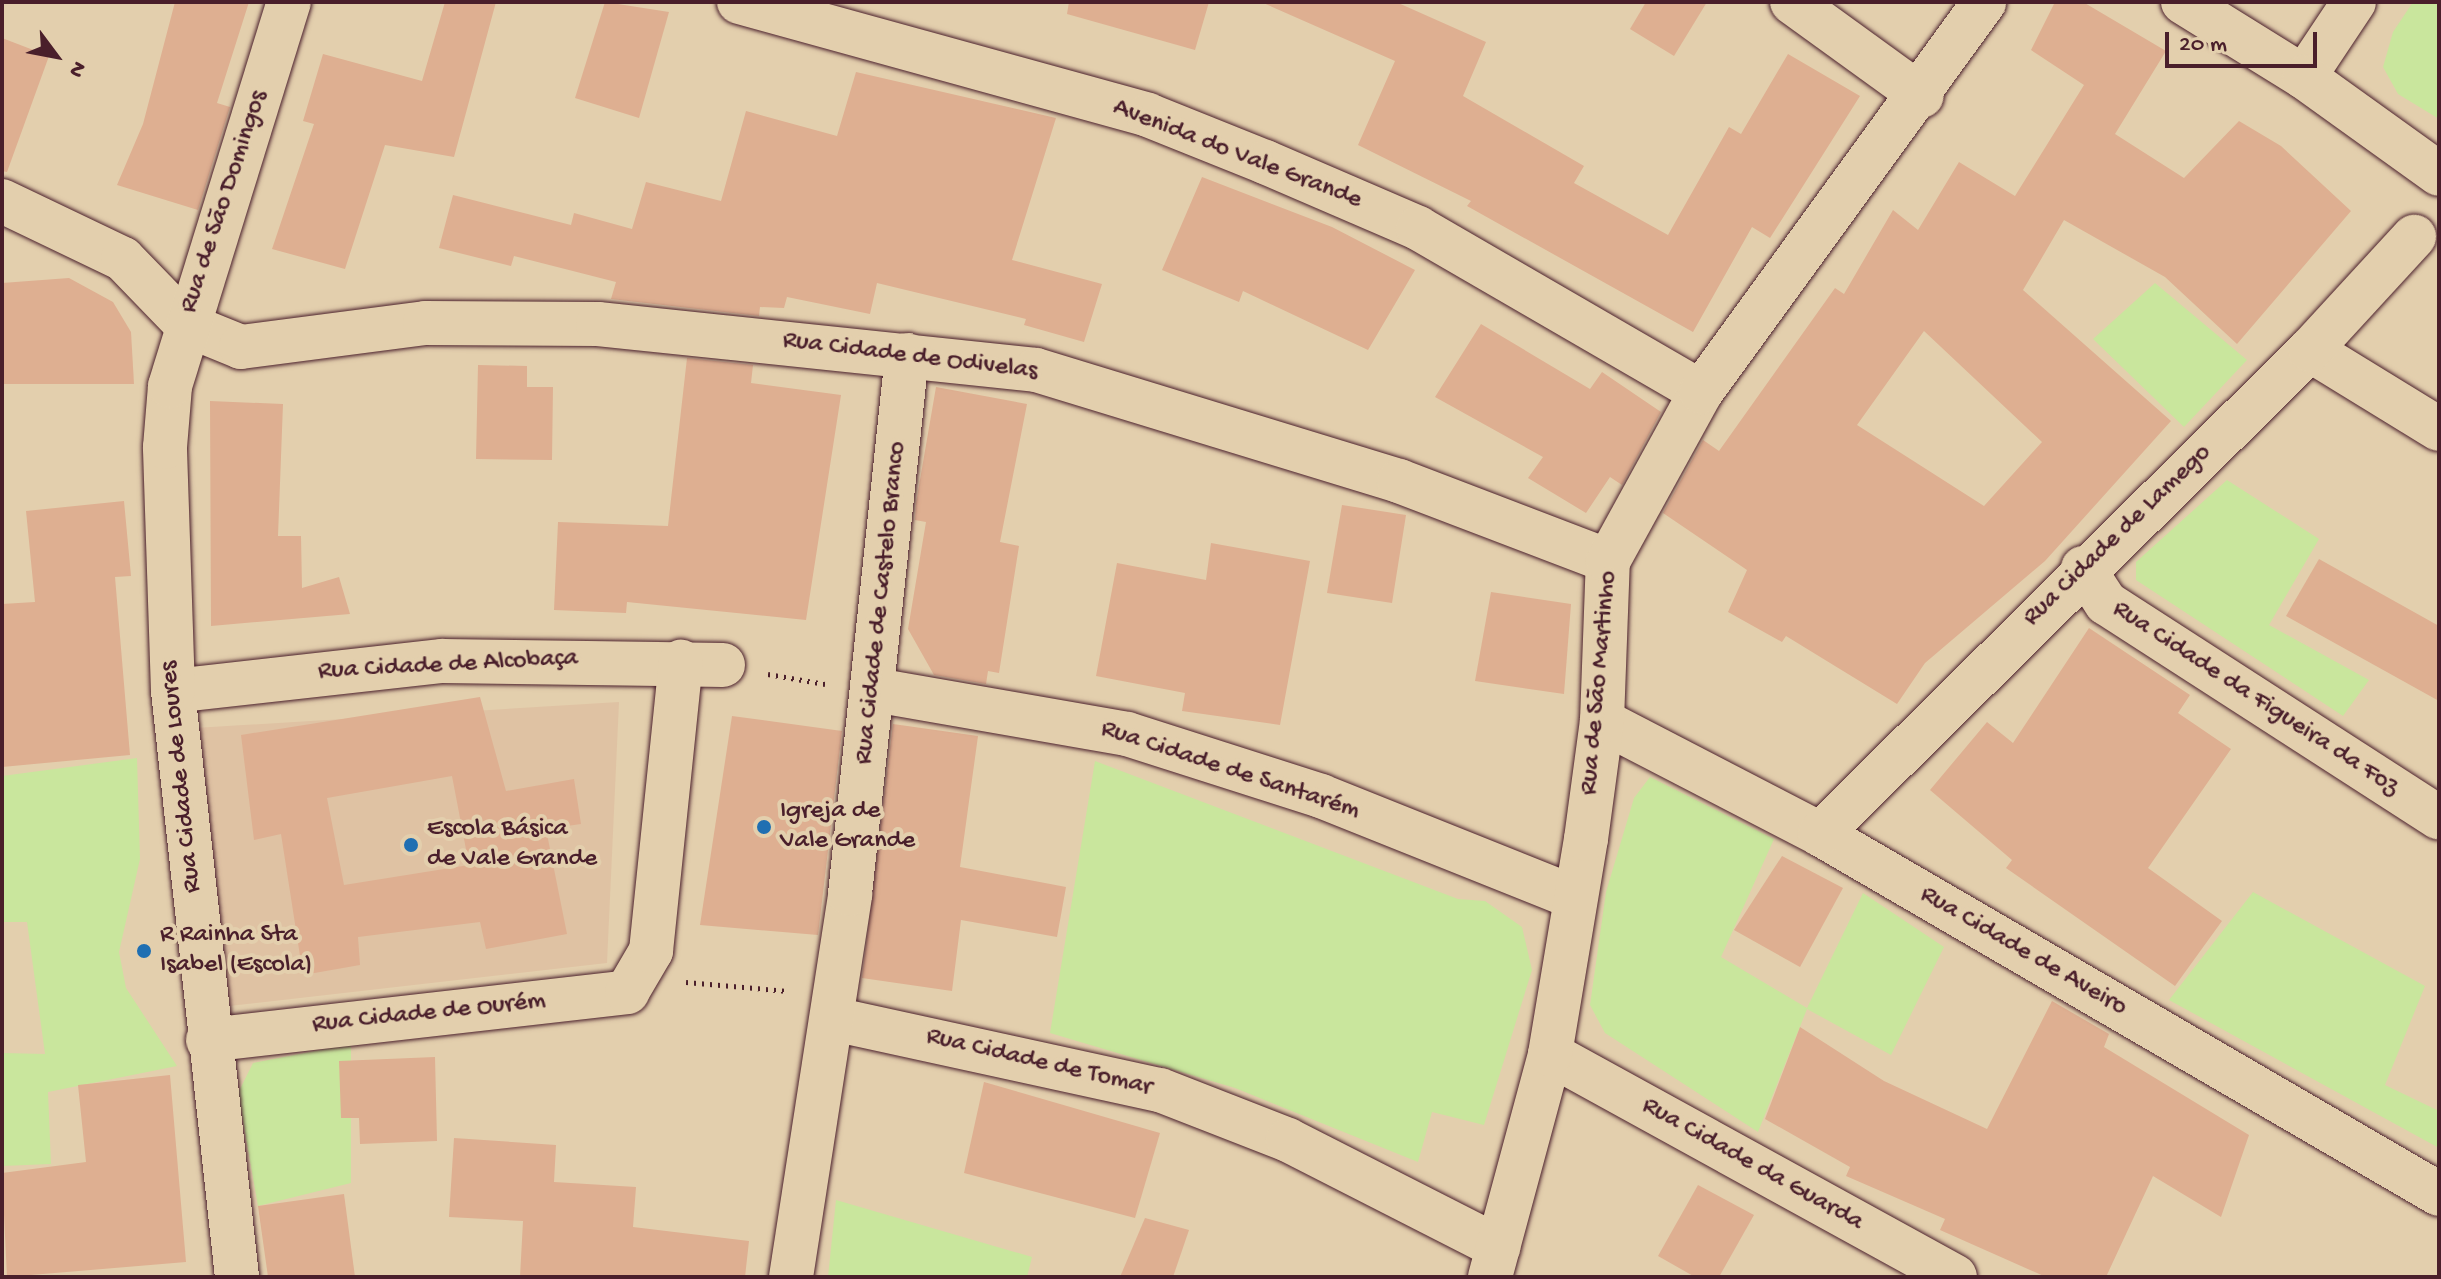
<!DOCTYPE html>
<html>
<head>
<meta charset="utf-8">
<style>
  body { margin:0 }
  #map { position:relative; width:2441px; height:1279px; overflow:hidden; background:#e3cfad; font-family:"Gochi Hand",sans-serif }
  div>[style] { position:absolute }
  .built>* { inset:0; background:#dfc2a3 }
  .green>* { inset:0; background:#c9e69d }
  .building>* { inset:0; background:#deaf91 }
  .path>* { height:5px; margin-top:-2.5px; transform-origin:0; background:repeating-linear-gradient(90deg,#4a1f2b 0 2px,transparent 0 8px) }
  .roads { filter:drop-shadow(0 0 2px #4a1f2b) drop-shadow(0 0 2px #4a1f2b) }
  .minor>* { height:44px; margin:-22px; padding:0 22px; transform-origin:22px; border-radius:22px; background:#e3cfad }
  .dots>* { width:22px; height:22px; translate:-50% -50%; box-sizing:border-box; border:4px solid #e3cfad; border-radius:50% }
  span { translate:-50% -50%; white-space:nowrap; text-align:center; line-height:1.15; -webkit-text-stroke:8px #e3cfad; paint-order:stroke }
  .street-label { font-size:26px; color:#4a1f2b }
  .poi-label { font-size:26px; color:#4a1f2b }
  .left { translate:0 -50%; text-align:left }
  .frame { position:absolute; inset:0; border:4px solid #4a1f2b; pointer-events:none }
  .north { position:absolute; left:16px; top:16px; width:80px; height:80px; -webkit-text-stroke:6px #e3cfad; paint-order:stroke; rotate:122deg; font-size:22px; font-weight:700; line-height:32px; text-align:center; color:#4a1f2b }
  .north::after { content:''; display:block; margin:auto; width:28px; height:36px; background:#4a1f2b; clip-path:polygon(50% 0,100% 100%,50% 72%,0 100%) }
  .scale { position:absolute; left:2165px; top:32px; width:152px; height:36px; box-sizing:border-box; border:4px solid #4a1f2b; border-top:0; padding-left:10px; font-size:24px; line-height:28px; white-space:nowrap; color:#4a1f2b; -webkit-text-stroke:6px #e3cfad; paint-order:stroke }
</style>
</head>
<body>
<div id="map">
  <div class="built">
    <i style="clip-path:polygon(619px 702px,607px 963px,229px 1006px,195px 728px)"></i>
  </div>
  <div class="green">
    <i style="clip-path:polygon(2413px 2px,2439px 2px,2439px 119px,2398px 94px,2383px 67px,2393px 32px)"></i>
    <i style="clip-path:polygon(2155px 283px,2247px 360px,2184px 427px,2093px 339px)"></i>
    <i style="clip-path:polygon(2227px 480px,2319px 539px,2269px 625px,2369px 680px,2343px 716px,2136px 580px,2136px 562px)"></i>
    <i style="clip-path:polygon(137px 758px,140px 859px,119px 952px,126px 988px,177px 1066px,48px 1092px,51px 1164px,2px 1166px,2px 1053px,45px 1054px,27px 922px,2px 922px,2px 776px)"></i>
    <i style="clip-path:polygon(1095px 761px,1458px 899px,1485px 901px,1522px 927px,1532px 970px,1484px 1125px,1432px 1112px,1418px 1162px,1235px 1088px,1050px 1033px)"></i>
    <i style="clip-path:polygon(1650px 777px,1774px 839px,1721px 957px,1807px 1008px,1863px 893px,1944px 947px,1891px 1055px,1807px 1009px,1758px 1132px,1605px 1033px,1590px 1005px,1606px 892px,1634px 798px)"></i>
    <i style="clip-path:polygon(2253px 892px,2425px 986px,2385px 1085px,2439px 1111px,2439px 1148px,2169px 1000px)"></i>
    <i style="clip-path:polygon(351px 1044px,351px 1183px,258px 1206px,238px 1093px,253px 1063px)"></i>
    <i style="clip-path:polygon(836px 1200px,1032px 1257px,1027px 1277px,828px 1277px)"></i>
  </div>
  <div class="building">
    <i style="clip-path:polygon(175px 2px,249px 2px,217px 103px,230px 107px,198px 210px,117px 185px,143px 124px)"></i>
    <i style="clip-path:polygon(445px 2px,496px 2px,454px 157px,385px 145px,345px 269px,272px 249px,314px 124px,303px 121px,323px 54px,422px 81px)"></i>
    <i style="clip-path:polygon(605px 2px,669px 12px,639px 118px,575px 98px)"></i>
    <i style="clip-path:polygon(1069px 2px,1209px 2px,1195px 50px,1067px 14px)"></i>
    <i style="clip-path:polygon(1261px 2px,1396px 2px,1486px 42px,1463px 96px,1584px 166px,1574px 183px,1668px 235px,1729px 127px,1741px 134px,1788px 54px,1860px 96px,1770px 238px,1752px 227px,1693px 332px,1467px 206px,1471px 201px,1358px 145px,1395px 61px)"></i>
    <i style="clip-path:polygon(1646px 2px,1707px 2px,1674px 56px,1630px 29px)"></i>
    <i style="clip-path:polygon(evenodd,2055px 2px,2083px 2px,2166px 51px,2115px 134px,2184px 178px,2239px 121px,2281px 146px,2351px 211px,2237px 344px,2165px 277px,2064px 220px,2023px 290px,2171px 421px,2045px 561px,1925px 663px,1897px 704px,1786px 636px,1782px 642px,1728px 612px,1747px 570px,1663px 513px,1703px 440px,1719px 451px,1835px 288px,1844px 294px,1893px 210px,1918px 230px,1959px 162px,2015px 196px,2084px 85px,2031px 50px,2055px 2px,1924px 331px,2042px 442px,1984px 506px,1857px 425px,1924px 331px)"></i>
    <i style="clip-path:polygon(2px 38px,49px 56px,7px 172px,2px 171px)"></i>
    <i style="clip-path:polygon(856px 72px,1056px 118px,1012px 260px,1102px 284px,1084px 342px,1024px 325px,1026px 319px,877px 283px,870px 314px,787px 297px,784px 308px,760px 307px,759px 316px,611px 299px,616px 282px,514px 256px,511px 266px,439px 248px,453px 195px,571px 225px,574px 213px,632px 229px,646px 182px,721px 201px,746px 111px,837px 136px)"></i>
    <i style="clip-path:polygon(1202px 177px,1332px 227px,1415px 270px,1368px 350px,1243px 291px,1239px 302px,1162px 270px)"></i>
    <i style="clip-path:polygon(69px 278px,113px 302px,131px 332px,134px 384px,2px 384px,2px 283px)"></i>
    <i style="clip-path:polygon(1481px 324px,1590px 389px,1602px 372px,1661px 412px,1622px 485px,1610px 477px,1586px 513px,1528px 478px,1543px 457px,1435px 397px)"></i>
    <i style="clip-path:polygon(687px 358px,753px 365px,751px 383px,841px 395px,806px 620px,627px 602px,626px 613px,554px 610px,558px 522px,668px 526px)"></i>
    <i style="clip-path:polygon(478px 365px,527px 366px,527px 387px,553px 387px,552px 460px,476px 459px)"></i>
    <i style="clip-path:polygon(936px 387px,1027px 404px,1000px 542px,1019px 546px,999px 673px,988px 671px,986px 684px,934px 675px,908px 629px,926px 522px,915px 520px,916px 503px)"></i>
    <i style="clip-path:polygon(210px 401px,283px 404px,278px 536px,301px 536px,302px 588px,339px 577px,350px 614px,211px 626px)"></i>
    <i style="clip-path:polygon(124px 501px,131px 576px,115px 577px,130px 755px,2px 767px,2px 604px,35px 602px,26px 511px)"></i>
    <i style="clip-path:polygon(1342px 505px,1406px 515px,1392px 603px,1327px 593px)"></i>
    <i style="clip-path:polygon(1211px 543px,1310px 561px,1280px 725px,1182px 711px,1185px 693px,1096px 676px,1117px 563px,1206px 580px)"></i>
    <i style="clip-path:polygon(2319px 559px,2439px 626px,2439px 701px,2286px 616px)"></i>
    <i style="clip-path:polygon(1491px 592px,1571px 604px,1564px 694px,1475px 681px)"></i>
    <i style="clip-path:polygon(2089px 628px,2190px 695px,2178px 713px,2231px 749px,2148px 868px,2222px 921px,2175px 986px,2006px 868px,2012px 860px,1930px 790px,1987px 722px,2013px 743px)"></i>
    <i style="clip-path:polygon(evenodd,480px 697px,506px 791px,574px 779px,581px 824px,546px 829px,567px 934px,486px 949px,480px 922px,358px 937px,360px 965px,303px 975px,281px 834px,254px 840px,241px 735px,480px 697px,452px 776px,469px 865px,344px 885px,327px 798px,452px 776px)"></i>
    <i style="clip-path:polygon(732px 716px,842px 731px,818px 935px,700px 925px)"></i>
    <i style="clip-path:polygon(893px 724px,978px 736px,960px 867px,1066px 887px,1057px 937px,961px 920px,952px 991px,862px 978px)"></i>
    <i style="clip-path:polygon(1782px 856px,1843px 888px,1800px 967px,1734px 930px)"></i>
    <i style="clip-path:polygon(2052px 1001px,2109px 1034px,2104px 1047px,2249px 1135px,2221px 1217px,2153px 1176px,2106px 1277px,2046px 1277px,1940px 1230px,1945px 1219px,1846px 1176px,1850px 1167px,1765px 1119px,1800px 1027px,1884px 1081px,1987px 1129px)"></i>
    <i style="clip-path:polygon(435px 1057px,437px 1141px,360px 1144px,359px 1118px,341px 1118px,339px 1061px)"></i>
    <i style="clip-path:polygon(170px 1075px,186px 1262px,7px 1277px,2px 1173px,86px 1162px,78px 1085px)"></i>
    <i style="clip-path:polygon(984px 1082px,1160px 1133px,1135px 1218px,964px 1173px)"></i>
    <i style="clip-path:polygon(454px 1138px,556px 1145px,554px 1182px,636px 1187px,633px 1227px,749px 1241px,745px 1277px,520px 1277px,523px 1221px,449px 1217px)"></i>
    <i style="clip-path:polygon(1698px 1185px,1754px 1215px,1719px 1277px,1695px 1277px,1658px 1256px)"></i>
    <i style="clip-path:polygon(344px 1194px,355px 1277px,268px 1277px,258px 1206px)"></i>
    <i style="clip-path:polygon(1145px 1218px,1189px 1230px,1173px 1277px,1120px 1277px)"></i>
  </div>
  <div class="path">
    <i style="left:768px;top:674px;width:58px;rotate:10deg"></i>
    <i style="left:686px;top:982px;width:102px;rotate:5deg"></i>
  </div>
  <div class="roads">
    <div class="minor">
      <i style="left:739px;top:2px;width:424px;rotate:15.4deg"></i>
      <i style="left:1148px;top:115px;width:126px;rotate:21.9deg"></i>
      <i style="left:1265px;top:162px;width:167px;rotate:23.3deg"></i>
      <i style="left:1418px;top:228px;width:327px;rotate:30.1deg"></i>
      <i style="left:1792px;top:2px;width:160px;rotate:35.9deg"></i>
      <i style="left:2183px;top:2px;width:142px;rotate:31.8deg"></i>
      <i style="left:2304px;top:77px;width:90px;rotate:-56.3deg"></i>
      <i style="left:2304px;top:77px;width:166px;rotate:35.7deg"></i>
      <i style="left:2px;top:201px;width:134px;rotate:25.6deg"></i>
      <i style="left:123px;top:259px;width:92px;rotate:45.9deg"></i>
      <i style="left:187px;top:325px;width:58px;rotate:22.2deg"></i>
      <i style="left:241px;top:347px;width:186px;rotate:-7.4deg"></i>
      <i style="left:425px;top:323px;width:173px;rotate:0.3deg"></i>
      <i style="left:598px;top:324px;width:440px;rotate:6deg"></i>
      <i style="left:1036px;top:370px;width:380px;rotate:17deg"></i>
      <i style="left:1399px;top:481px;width:224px;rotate:20.9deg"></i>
      <i style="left:2310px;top:350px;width:151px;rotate:31.5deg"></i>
      <i style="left:2083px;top:568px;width:42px;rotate:56.7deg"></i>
      <i style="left:2106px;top:603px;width:396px;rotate:32.8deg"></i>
      <i style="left:875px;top:690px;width:256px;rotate:9.9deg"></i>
      <i style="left:1127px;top:734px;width:204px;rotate:17.7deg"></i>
      <i style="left:1321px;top:796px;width:271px;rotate:21.8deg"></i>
      <i style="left:173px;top:691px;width:271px;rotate:-6.4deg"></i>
      <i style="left:442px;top:661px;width:281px;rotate:0.8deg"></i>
      <i style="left:1602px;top:721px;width:246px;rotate:27.4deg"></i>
      <i style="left:1820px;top:834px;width:716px;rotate:30.18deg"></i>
      <i style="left:1820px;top:834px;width:689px;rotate:-44.65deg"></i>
      <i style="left:2310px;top:350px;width:154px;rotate:-47.4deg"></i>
      <i style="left:833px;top:1019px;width:335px;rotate:12.3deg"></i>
      <i style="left:1160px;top:1090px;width:137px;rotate:21.3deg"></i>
      <i style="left:1288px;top:1140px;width:236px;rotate:27deg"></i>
      <i style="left:208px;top:1040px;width:422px;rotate:-6.5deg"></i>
      <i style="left:627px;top:992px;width:48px;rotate:-59.7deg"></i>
      <i style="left:651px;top:951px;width:291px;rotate:-84.1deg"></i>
      <i style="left:1550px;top:1054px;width:462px;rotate:28.8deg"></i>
      <i style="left:237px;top:1277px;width:589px;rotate:-96.23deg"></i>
      <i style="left:173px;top:691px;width:244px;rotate:-91.9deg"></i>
      <i style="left:165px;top:447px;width:61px;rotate:-85.3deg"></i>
      <i style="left:170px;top:386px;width:402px;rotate:-72.8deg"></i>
      <i style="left:791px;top:1277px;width:388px;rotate:-81.2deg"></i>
      <i style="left:850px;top:894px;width:542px;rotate:-83.96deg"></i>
      <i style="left:1490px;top:1277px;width:231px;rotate:-74.9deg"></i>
      <i style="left:1550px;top:1054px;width:218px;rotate:-80.5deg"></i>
      <i style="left:1586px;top:839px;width:119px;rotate:-82.3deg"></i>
      <i style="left:1602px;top:721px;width:160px;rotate:-87.9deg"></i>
      <i style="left:1608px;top:561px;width:193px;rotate:-61.2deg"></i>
      <i style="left:1701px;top:392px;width:482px;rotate:-54deg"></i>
    </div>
  </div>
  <div class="dots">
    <i style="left:764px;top:827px;background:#1f6fb2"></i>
    <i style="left:411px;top:845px;background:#1f6fb2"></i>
    <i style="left:144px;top:951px;background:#1f6fb2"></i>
  </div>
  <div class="street-label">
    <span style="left:1237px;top:155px;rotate:21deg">Avenida do Vale Grande</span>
    <span style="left:225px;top:202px;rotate:-72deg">Rua de São Domingos</span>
    <span style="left:910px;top:357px;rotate:7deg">Rua Cidade de Odivelas</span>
    <span style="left:2118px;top:536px;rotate:-44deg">Rua Cidade de Lamego</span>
    <span style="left:882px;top:603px;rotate:-84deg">Rua Cidade de Castelo Branco</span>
    <span style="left:448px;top:666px;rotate:-3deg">Rua Cidade de Alcobaça</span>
    <span style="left:1600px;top:683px;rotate:-85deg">Rua de São Martinho</span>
    <span style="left:2255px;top:699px;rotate:33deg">Rua Cidade da Figueira da Foz</span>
    <span style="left:1230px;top:771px;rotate:18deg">Rua Cidade de Santarém</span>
    <span style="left:182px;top:777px;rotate:-96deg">Rua Cidade de Loures</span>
    <span style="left:2023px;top:952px;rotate:30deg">Rua Cidade de Aveiro</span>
    <span style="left:429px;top:1014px;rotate:-6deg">Rua Cidade de Ourém</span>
    <span style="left:1039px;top:1063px;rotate:13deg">Rua Cidade de Tomar</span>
    <span style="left:1752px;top:1165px;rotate:29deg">Rua Cidade da Guarda</span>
  </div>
  <div class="poi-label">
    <span class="left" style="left:780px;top:827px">Igreja de<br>Vale Grande</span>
    <span class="left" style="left:427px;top:845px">Escola Básica<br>de Vale Grande</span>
    <span class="left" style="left:160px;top:951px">R Rainha Sta<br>Isabel (Escola)</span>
  </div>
  <div class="frame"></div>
  <div class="north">N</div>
  <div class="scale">20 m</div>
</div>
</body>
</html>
